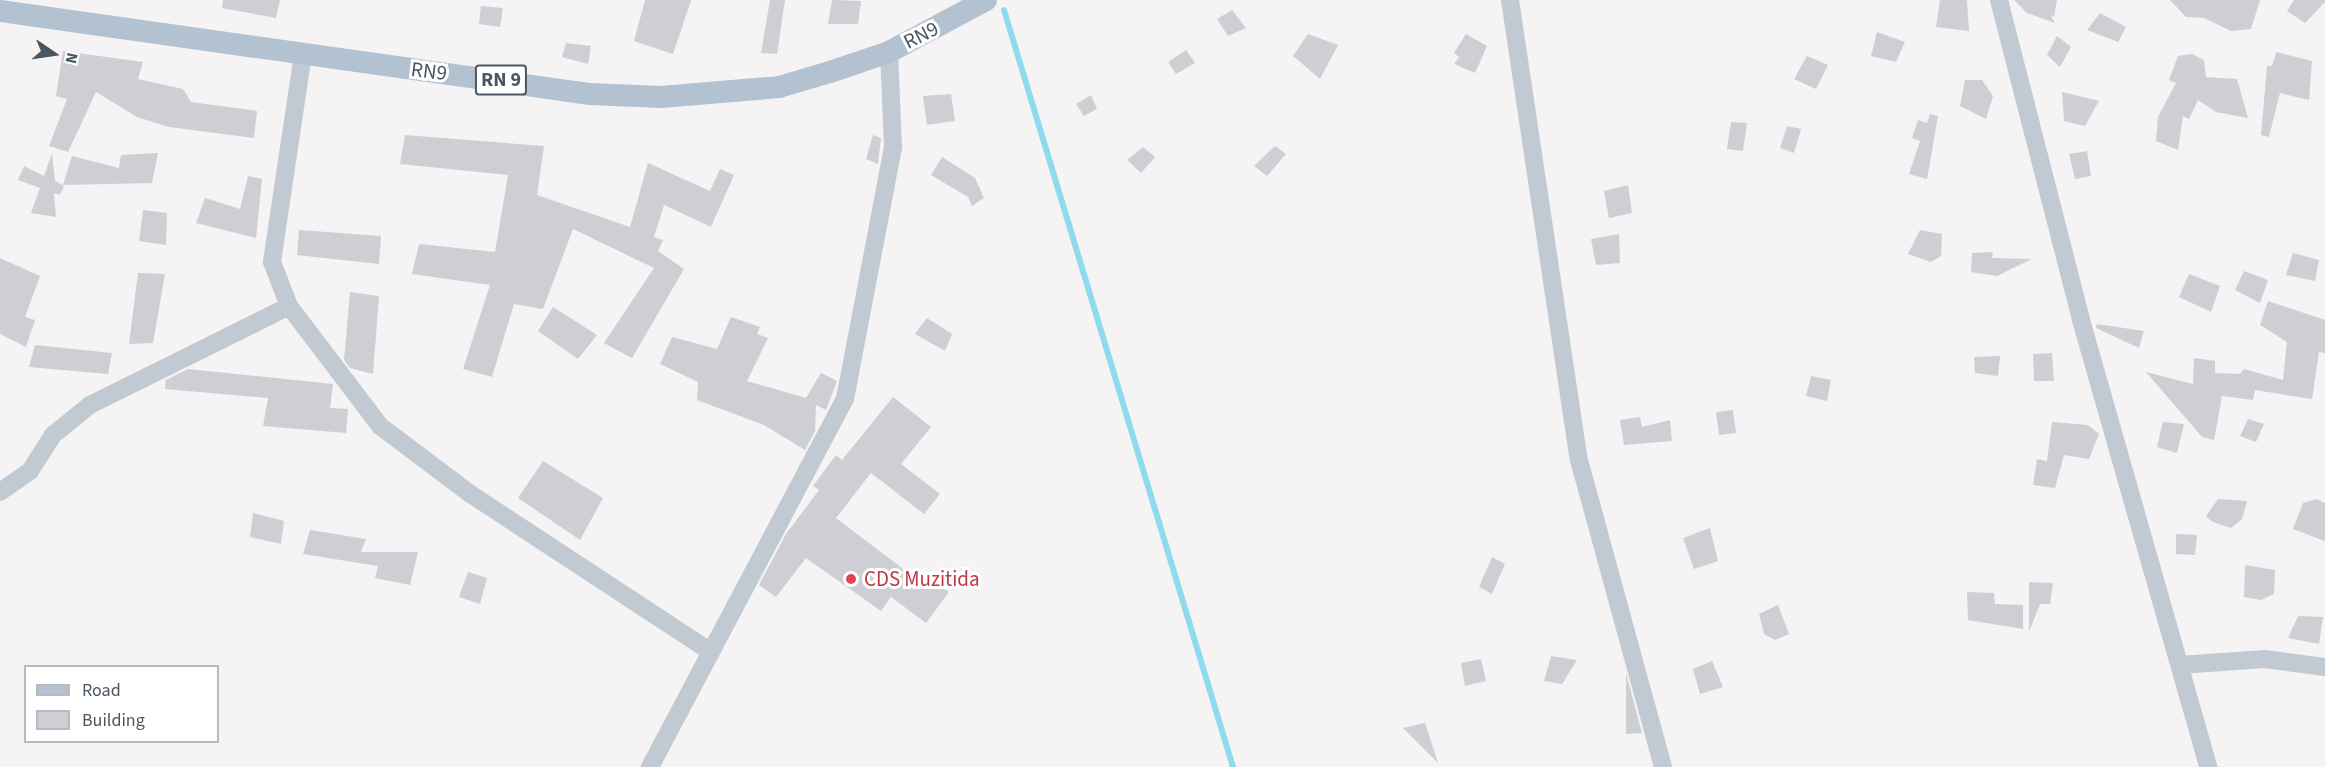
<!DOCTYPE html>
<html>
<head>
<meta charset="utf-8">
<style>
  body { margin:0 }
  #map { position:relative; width:2325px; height:767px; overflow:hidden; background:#f5f3f3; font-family:"Source Sans 3",sans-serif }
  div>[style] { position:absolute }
  .stream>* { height:6px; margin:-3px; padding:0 3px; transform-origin:3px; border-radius:3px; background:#90daee }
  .building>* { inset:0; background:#cdcfd5 }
  .minor>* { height:18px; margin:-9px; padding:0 9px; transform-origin:9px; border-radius:9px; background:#c1cad2 }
  .major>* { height:22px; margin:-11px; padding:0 11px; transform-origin:11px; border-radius:11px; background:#b3c2d1 }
  .dots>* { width:16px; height:16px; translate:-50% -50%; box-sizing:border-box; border:3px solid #fff; border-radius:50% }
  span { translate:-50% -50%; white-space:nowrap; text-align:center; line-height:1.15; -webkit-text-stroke:6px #fff; paint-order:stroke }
  .shield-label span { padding:2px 4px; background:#fff; border:2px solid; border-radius:4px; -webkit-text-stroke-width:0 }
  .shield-label { font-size:20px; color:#4a5661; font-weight:700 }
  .street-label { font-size:21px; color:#4a5661 }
  .health-label { font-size:21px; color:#be3a42 }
  .left { translate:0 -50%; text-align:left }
  .legend { position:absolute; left:24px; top:665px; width:195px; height:78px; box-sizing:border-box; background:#fff; border:2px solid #b7bbc0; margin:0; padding:8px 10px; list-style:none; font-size:18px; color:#4a5661 }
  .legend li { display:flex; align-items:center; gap:12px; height:30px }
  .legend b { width:30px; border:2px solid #b7bbc0 }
  .north { position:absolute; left:24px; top:24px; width:60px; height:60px; -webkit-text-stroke:4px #fff; paint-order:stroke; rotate:103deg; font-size:16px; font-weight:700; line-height:24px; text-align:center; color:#4a5661 }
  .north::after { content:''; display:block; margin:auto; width:21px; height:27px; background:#4a5661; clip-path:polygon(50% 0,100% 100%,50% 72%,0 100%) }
</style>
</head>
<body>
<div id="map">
  <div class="stream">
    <i style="left:1004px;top:10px;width:791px;rotate:73.17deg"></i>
  </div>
  <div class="building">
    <i style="clip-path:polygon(223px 0,280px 0,276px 18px,222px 8px)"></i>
    <i style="clip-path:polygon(645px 0,691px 0,673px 54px,634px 41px)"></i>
    <i style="clip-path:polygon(770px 0,785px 0,777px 54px,761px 53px)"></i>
    <i style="clip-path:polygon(832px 0,861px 1px,858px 24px,828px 24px)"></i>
    <i style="clip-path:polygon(1940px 0,1967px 0,1969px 31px,1936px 27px)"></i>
    <i style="clip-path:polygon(2014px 0,2057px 0,2054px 17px,2050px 15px,2055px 23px,2027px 13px)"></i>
    <i style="clip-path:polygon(2170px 0,2260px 0,2251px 29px,2231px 31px,2204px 18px,2186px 17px)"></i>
    <i style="clip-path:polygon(2294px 0,2325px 0,2325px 2px,2305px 23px,2287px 11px)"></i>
    <i style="clip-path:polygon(481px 6px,503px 8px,500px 27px,479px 24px)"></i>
    <i style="clip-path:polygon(1232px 10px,1246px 28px,1228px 36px,1217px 19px)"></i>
    <i style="clip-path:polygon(2100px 13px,2126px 27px,2118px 42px,2087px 30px)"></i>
    <i style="clip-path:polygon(1877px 32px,1905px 42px,1896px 62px,1871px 56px)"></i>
    <i style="clip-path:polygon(1308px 34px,1338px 45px,1320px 79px,1293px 56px)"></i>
    <i style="clip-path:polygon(1466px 34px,1487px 46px,1475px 73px,1454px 64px,1459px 57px,1454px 53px)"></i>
    <i style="clip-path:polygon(2057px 36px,2071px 47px,2060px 67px,2047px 55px)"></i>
    <i style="clip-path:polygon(566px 43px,591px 46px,588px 64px,562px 57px)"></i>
    <i style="clip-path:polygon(1186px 50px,1195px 63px,1176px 74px,1168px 62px)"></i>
    <i style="clip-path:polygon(63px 51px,143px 62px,138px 79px,183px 89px,191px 102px,257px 111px,254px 138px,169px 127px,137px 117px,96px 92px,68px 152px,49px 146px,67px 99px,56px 96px)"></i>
    <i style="clip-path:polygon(2276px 52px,2312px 61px,2309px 100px,2280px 93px,2269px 137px,2261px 135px,2267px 66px,2272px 66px)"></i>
    <i style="clip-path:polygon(2192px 54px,2204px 60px,2206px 77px,2237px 79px,2248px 118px,2216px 112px,2198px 100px,2189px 119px,2183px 116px,2178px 150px,2156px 141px,2158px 117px,2176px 83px,2169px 80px,2178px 56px)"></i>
    <i style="clip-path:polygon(1807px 56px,1828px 65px,1816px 89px,1794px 79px)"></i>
    <i style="clip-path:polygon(1965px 80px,1982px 80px,1993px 96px,1986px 119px,1960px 106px)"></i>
    <i style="clip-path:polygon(2062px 92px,2099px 101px,2085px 126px,2064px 121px)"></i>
    <i style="clip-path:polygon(951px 94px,955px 121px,927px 125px,923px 96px)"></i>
    <i style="clip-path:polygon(1091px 95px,1097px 109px,1084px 116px,1076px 104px)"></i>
    <i style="clip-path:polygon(1930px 114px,1938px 116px,1927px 179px,1909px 174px,1920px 141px,1912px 138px,1918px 120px,1927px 123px)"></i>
    <i style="clip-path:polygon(1731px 122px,1747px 123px,1743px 151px,1727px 149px)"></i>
    <i style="clip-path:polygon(1787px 126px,1801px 129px,1794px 153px,1780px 148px)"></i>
    <i style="clip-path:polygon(405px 135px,544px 146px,537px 195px,630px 227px,648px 163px,710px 191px,720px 169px,734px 175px,711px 227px,664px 205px,654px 237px,663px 240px,658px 251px,684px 269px,632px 358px,604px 343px,654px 268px,573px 229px,543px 309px,514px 304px,492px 377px,463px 369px,490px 285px,412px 274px,419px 244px,495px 252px,508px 175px,400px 164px)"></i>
    <i style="clip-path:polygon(873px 135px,881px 138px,878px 164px,866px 159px)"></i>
    <i style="clip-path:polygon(1275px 146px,1286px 154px,1267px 176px,1254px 166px)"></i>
    <i style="clip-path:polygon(1143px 147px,1155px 157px,1141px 173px,1127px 160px)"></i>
    <i style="clip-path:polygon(2087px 151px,2091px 176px,2075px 179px,2069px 154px)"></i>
    <i style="clip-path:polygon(52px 153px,55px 181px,64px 186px,60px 195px,54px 193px,56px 217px,31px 213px,40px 188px,18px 180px,24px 166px,44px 176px)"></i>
    <i style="clip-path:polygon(158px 153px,152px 183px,63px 185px,72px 156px,119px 168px,121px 155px)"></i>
    <i style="clip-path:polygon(942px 157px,975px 178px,984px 198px,972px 206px,968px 197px,931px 175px)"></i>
    <i style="clip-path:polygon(248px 176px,262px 179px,256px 238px,196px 223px,205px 198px,240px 209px)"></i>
    <i style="clip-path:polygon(1628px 185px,1632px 213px,1609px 218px,1604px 191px)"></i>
    <i style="clip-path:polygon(143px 210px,167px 213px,166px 245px,139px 241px)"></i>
    <i style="clip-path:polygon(299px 230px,381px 236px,379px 264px,297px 255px)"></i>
    <i style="clip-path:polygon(1920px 230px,1942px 234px,1941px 256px,1931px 262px,1908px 254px)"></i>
    <i style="clip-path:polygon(1619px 234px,1620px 263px,1596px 265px,1591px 239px)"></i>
    <i style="clip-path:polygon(1993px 252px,1992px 258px,2032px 259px,1997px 276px,1971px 272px,1972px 253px)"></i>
    <i style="clip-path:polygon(2293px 253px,2319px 260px,2315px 281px,2286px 275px)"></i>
    <i style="clip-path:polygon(0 258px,40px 276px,25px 317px,35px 320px,26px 347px,0 334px)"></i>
    <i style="clip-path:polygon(2244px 271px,2268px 280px,2260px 303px,2235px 290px)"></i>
    <i style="clip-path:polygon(138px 273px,165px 274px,153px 343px,129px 344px)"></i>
    <i style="clip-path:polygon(2189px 274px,2220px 286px,2211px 312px,2179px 297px)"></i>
    <i style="clip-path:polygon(350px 292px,379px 296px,373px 374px,350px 368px,344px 360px)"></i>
    <i style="clip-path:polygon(2268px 301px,2325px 320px,2325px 353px,2319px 352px,2312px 399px,2255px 390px,2253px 400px,2222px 396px,2214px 440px,2202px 437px,2146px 372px,2193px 384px,2194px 358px,2215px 361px,2215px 373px,2240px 374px,2244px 369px,2283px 380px,2287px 342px,2260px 325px)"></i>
    <i style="clip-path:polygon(553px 307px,597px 335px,578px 359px,538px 331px)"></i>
    <i style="clip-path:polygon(731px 317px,760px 327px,757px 334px,768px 338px,747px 381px,806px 398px,821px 373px,837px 381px,826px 410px,816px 405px,815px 431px,805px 450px,764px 425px,697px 400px,698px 382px,660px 364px,672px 337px,717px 349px)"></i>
    <i style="clip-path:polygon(927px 318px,952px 334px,945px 351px,915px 334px)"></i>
    <i style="clip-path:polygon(2097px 324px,2144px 331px,2139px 348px,2096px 328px)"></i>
    <i style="clip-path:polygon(35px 345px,112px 353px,108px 374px,29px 367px)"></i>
    <i style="clip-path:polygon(2052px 353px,2054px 381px,2034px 381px,2033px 354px)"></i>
    <i style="clip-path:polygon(2000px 356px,1998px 376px,1975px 373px,1974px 357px)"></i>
    <i style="clip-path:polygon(188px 369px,333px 384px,330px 408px,348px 409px,346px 433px,263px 426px,268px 398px,165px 389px,166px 380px)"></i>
    <i style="clip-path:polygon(1811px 376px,1831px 380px,1827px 401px,1806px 396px)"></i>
    <i style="clip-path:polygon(893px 397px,931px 427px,901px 464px,940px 494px,924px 514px,871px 473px,836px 518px,927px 587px,932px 580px,949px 592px,926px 623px,891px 597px,881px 611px,806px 558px,776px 597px,759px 585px,786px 534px,819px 490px,813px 486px,836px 455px,842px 460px)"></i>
    <i style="clip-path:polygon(1733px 410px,1736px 433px,1719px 435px,1716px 412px)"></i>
    <i style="clip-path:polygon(1640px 417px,1642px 427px,1670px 420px,1672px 441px,1624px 445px,1620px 420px)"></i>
    <i style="clip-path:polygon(2248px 419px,2264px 424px,2256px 442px,2240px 436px)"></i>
    <i style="clip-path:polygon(2052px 422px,2088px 425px,2099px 434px,2089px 459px,2064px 455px,2055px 488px,2033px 485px,2037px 459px,2047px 461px)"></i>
    <i style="clip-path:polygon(2163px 422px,2184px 424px,2177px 453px,2157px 447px)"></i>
    <i style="clip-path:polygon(543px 461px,603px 498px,580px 540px,518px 498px)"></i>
    <i style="clip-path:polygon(2218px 499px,2247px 501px,2242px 519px,2231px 528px,2213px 522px,2206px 516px)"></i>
    <i style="clip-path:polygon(2316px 499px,2325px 503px,2325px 541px,2293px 529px,2303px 503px)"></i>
    <i style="clip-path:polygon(253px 513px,284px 521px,281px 544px,250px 537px)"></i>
    <i style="clip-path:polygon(1710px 528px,1718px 561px,1694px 569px,1683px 538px)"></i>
    <i style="clip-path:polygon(310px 530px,366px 539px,361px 552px,418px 552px,410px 585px,375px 578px,378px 566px,303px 554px)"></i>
    <i style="clip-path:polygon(2176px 534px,2197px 535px,2195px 555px,2176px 554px)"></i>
    <i style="clip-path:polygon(1492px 557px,1505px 564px,1492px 594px,1479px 587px)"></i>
    <i style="clip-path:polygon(2245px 565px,2275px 570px,2274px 594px,2261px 600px,2244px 597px)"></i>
    <i style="clip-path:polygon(468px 572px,487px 578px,480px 604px,459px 597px)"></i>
    <i style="clip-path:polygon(2029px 582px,2053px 583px,2050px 604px,2040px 604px,2029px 632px)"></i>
    <i style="clip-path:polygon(1967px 592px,1994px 593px,1995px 604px,2023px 605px,2023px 629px,1968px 620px)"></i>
    <i style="clip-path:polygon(1778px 605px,1789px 634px,1775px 640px,1764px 634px,1759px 614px)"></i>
    <i style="clip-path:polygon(2298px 616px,2323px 617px,2319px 644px,2288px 638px)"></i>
    <i style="clip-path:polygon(1551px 656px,1577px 660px,1562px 684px,1544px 681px)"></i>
    <i style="clip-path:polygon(1481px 659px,1486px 681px,1465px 686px,1461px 663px)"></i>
    <i style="clip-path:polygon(1712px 661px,1723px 687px,1700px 694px,1693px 669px)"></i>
    <i style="clip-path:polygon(1626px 673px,1642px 733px,1626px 734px)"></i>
    <i style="clip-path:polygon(1425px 723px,1438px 763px,1403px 728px)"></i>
  </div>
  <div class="minor">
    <i style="left:1510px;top:0;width:465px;rotate:81.5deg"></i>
    <i style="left:1579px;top:460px;width:318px;rotate:74.7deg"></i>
    <i style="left:1999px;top:0;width:330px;rotate:75.6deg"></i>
    <i style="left:2081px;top:320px;width:465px;rotate:74.1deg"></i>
    <i style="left:303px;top:54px;width:210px;rotate:98.5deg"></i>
    <i style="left:272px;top:262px;width:47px;rotate:68.9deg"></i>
    <i style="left:289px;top:306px;width:151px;rotate:52.8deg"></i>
    <i style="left:380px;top:426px;width:111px;rotate:37deg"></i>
    <i style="left:469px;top:493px;width:286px;rotate:33.3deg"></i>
    <i style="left:0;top:492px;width:37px;rotate:-35deg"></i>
    <i style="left:30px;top:471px;width:43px;rotate:-57.4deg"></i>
    <i style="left:53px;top:435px;width:48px;rotate:-39deg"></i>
    <i style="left:90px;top:405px;width:222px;rotate:-26.4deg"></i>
    <i style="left:2180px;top:665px;width:85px;rotate:-4deg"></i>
    <i style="left:2265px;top:659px;width:61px;rotate:7.6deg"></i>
    <i style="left:650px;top:767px;width:416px;rotate:-62.1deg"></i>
    <i style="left:845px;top:399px;width:257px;rotate:-79.2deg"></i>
    <i style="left:893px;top:147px;width:95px;rotate:-92.4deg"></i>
  </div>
  <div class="major">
    <i style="left:0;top:11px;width:596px;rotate:8.01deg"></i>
    <i style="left:590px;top:94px;width:71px;rotate:2.4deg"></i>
    <i style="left:661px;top:97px;width:118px;rotate:-4.8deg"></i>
    <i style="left:779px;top:87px;width:53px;rotate:-16.4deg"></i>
    <i style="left:830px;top:72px;width:62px;rotate:-18.7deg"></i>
    <i style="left:889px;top:52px;width:110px;rotate:-28.2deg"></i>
  </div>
  <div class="dots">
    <i style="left:851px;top:579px;background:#e0444e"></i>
  </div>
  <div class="shield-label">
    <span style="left:501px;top:80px">RN 9</span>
  </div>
  <div class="street-label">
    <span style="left:921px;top:35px;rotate:-27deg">RN9</span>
    <span style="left:429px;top:71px;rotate:7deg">RN9</span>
  </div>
  <div class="health-label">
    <span class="left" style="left:864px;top:579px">CDS Muzitida</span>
  </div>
  <ul class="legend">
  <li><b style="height:8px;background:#b3c2d1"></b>Road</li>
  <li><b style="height:16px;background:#cdcfd5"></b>Building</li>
  </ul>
  <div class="north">N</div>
</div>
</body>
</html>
